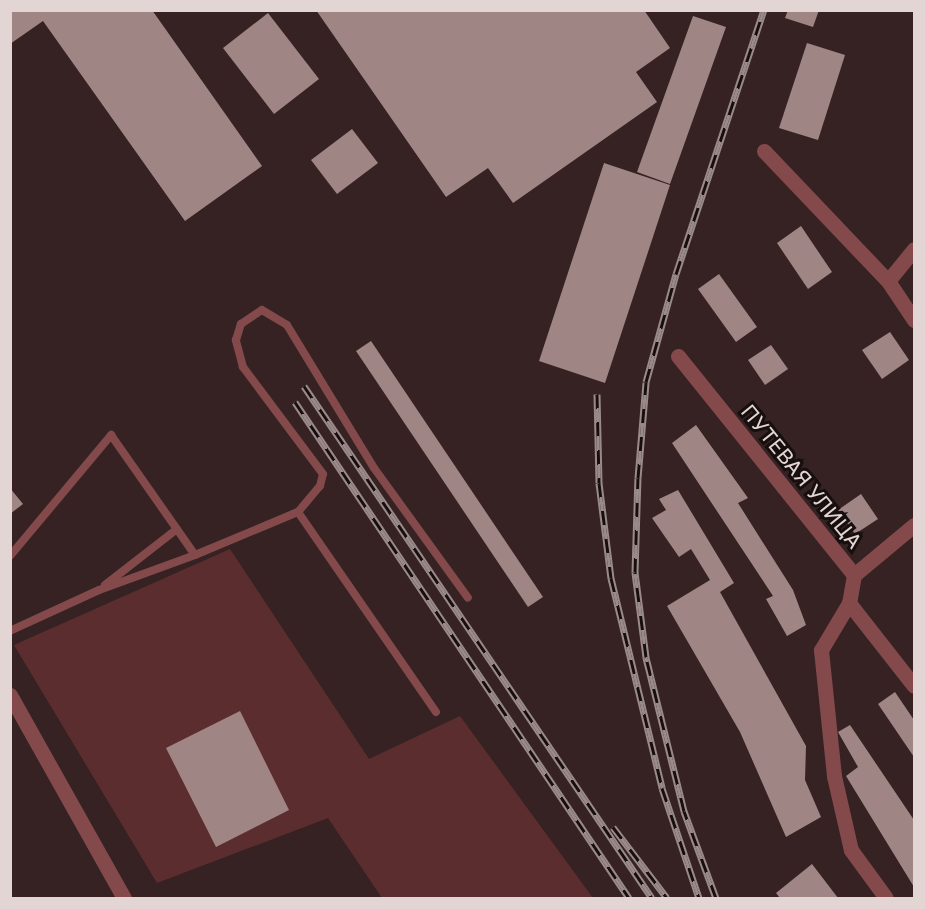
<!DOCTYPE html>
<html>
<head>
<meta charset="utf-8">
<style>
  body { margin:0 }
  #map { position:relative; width:925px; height:909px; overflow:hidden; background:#362222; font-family:"Golos Text",sans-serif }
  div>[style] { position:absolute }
  .green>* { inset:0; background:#5c2d2e }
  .building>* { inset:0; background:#9f8685 }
  .service>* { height:8px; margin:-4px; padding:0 4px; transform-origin:4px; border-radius:4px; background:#844a4b }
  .minor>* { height:15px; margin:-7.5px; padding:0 7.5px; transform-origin:7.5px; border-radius:7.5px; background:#844a4b }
  .tertiary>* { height:15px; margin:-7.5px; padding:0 7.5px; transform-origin:7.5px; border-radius:7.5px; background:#844a4b }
  .rail>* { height:7px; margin-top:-3.5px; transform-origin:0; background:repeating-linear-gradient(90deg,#170e0e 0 14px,#9a8a89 0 28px); box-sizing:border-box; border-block:2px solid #9a8a89 }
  span { translate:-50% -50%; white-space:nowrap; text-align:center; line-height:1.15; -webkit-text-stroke:6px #170e0e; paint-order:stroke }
  .street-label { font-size:21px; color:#e3d5d4 }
  .frame { position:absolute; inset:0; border:12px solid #e3d5d4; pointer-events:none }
</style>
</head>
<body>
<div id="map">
  <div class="green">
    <i style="clip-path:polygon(230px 549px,369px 759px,460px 716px,593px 898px,382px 898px,328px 818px,157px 883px,14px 645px)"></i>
  </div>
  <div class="building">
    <i style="clip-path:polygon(10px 10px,152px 10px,262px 166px,185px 221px,43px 21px,10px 44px)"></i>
    <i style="clip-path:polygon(316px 10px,644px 10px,670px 48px,636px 72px,657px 102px,513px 203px,488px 168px,446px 197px)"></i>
    <i style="clip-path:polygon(788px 10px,819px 10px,813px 27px,785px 18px)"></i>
    <i style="clip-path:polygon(268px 13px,319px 79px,274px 114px,223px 48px)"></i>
    <i style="clip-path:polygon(693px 16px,726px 27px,670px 184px,637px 172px)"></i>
    <i style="clip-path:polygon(807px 43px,845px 55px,818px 140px,779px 128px)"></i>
    <i style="clip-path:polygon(352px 129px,378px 163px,337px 194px,311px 160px)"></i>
    <i style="clip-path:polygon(604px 163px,670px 185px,605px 383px,539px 361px)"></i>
    <i style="clip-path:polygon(801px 226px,832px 272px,808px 289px,777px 243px)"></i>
    <i style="clip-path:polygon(719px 274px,757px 327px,736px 342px,698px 289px)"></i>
    <i style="clip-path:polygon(890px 332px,909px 360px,882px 379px,862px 350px)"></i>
    <i style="clip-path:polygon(371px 341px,543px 597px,528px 607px,356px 351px)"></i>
    <i style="clip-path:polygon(771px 345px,788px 369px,765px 385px,748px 360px)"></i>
    <i style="clip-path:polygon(696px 425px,748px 498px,738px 503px,793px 590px,806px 625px,787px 636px,766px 599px,773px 596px,672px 443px)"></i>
    <i style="clip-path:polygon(10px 488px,23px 504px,10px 514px)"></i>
    <i style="clip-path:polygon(678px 490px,734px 583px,720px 592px,806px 746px,805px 780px,821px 817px,786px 837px,740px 732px,667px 606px,710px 580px,691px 549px,679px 557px,652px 518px,666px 510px,659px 499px)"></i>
    <i style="clip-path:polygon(861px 494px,878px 519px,855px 534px,838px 510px)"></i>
    <i style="clip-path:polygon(895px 692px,914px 720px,914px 757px,878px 704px)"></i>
    <i style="clip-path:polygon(240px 711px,289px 810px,216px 847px,166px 748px)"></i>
    <i style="clip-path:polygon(850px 725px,914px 820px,914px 887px,846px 776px,858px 767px,838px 732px)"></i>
    <i style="clip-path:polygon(812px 864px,838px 898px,780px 898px,776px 893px)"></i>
  </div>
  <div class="service">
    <i style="left:298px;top:512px;width:243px;rotate:55.4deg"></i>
    <i style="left:195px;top:555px;width:112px;rotate:-22.7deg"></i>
    <i style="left:298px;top:512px;width:34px;rotate:-50deg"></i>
    <i style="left:320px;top:486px;width:12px;rotate:-76deg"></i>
    <i style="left:323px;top:474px;width:134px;rotate:-126.8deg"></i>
    <i style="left:243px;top:367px;width:28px;rotate:-105deg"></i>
    <i style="left:236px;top:340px;width:17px;rotate:-73deg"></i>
    <i style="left:241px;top:324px;width:25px;rotate:-34deg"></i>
    <i style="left:262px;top:310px;width:29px;rotate:31deg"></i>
    <i style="left:287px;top:325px;width:167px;rotate:58.7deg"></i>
    <i style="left:374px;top:468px;width:160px;rotate:54.1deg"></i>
    <i style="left:10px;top:556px;width:158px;rotate:-50.1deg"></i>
    <i style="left:111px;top:435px;width:146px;rotate:55deg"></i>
    <i style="left:195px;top:555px;width:102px;rotate:160deg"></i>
    <i style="left:99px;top:590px;width:98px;rotate:155.3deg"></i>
    <i style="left:105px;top:585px;width:91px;rotate:-37.9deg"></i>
  </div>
  <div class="minor">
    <i style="left:764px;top:151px;width:180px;rotate:46.4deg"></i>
    <i style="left:888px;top:281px;width:47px;rotate:56.3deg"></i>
    <i style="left:888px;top:281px;width:41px;rotate:-50.9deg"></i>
    <i style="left:678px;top:356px;width:281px;rotate:51.2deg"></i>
    <i style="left:854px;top:575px;width:28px;rotate:100deg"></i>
    <i style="left:849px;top:603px;width:105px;rotate:51.9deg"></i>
    <i style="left:854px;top:575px;width:78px;rotate:-39.8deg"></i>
    <i style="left:849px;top:603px;width:55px;rotate:120.8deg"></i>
    <i style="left:821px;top:650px;width:127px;rotate:84.1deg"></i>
    <i style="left:834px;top:776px;width:76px;rotate:77.1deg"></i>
    <i style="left:851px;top:850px;width:59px;rotate:53.9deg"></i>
  </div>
  <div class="tertiary">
    <i style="left:10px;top:695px;width:233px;rotate:60.7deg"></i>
  </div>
  <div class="rail">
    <i style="left:304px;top:386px;width:619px;rotate:55.8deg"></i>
    <i style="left:597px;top:394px;width:89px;rotate:88.7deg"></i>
    <i style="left:599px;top:483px;width:96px;rotate:82.8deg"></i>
    <i style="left:611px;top:578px;width:216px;rotate:76.3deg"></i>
    <i style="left:662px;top:788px;width:116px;rotate:71.4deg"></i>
    <i style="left:295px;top:402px;width:598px;rotate:56.04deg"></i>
    <i style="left:613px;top:827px;width:89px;rotate:52.7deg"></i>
    <i style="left:716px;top:898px;width:93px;rotate:-110.2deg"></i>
    <i style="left:684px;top:811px;width:159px;rotate:-103.9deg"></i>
    <i style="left:646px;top:657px;width:86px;rotate:-97.4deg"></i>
    <i style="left:635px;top:572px;width:94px;rotate:-88.2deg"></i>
    <i style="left:638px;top:478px;width:96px;rotate:-85.2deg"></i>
    <i style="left:646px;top:382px;width:112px;rotate:-74.5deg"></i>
    <i style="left:676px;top:274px;width:278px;rotate:-71.6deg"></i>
  </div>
  <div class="street-label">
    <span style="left:802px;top:476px;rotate:51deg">ПУТЕВАЯ УЛИЦА</span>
  </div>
  <div class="frame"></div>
</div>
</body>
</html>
